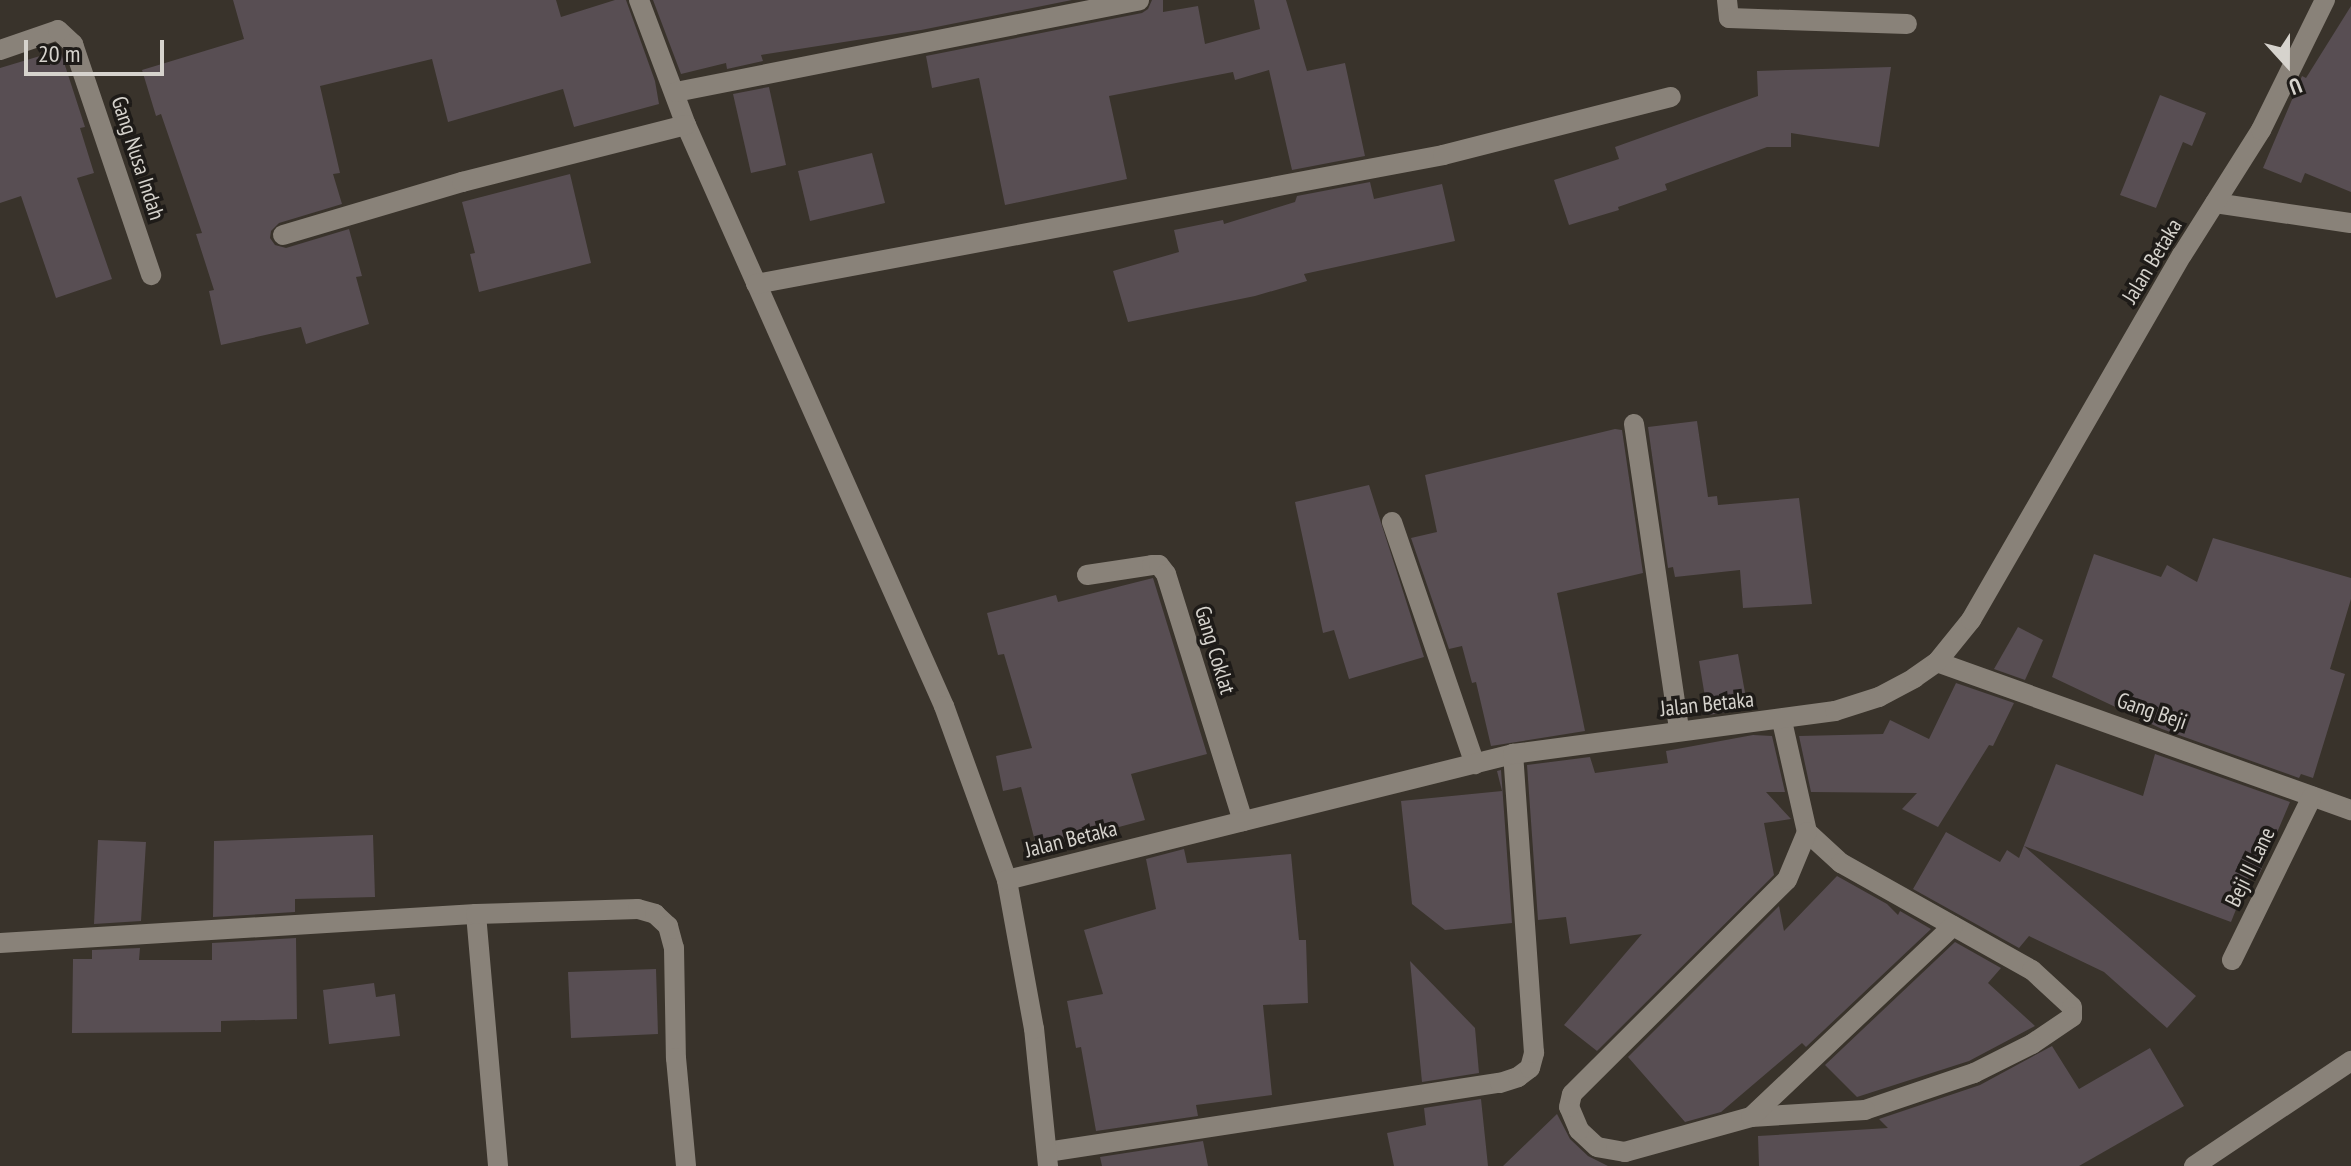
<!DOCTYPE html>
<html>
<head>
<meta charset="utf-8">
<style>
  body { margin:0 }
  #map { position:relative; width:2351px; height:1166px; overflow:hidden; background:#39332b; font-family:"PT Sans Narrow",sans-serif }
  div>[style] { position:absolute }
  .building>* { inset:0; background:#584e53 }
  .street>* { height:20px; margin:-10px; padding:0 10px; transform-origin:10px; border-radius:10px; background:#898279 }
  .secondary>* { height:20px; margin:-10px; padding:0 10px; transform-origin:10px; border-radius:10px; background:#898279 }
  span { translate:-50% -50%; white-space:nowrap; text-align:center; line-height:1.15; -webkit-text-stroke:7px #1e1b18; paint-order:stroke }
  .street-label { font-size:22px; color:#d6d3cd }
  .north { position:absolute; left:2247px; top:24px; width:80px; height:80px; -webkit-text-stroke:6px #1e1b18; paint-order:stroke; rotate:159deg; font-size:22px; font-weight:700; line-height:32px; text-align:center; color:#d6d3cd }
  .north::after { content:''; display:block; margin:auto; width:28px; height:36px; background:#d6d3cd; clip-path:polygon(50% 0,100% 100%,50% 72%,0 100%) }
  .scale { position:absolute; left:24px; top:40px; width:140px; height:36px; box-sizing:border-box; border:4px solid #d6d3cd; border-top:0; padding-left:10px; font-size:24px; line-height:28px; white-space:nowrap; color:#d6d3cd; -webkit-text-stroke:6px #1e1b18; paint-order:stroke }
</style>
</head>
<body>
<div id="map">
  <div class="building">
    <i style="clip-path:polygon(233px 0,556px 0,561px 17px,615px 0,626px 0,655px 81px,659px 104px,574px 127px,563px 89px,448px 122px,432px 59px,320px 86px,340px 173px,333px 174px,342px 204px,279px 223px,271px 231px,270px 238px,275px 245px,286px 248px,349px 229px,362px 276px,356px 277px,369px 324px,306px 344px,301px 327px,221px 345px,209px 291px,214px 290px,196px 234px,202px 233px,161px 114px,156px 116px,142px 70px,244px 39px)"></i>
    <i style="clip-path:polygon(653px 0,1072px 0,921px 30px,761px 55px,763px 61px,727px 69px,726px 63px,681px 74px)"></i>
    <i style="clip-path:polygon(1152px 0,1163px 0,1163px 12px,1198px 6px,1205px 44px,1260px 29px,1254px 0,1286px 0,1307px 71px,1345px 63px,1365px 156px,1292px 170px,1269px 70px,1235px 80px,1233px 72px,1109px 96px,1127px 179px,1005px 205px,979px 78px,932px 88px,926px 56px,1142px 13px,1148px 9px)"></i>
    <i style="clip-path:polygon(2351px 6px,2351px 192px,2305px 173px,2301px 183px,2263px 168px,2302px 76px,2306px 78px)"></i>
    <i style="clip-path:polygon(60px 50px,85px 127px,80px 128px,94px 173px,77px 178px,112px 279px,56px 298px,21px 196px,0 203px,0 68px)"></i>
    <i style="clip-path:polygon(1891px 67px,1879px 147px,1791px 133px,1791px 147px,1767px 147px,1665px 184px,1667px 190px,1618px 207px,1619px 210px,1569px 225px,1554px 180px,1619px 159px,1615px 147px,1758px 96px,1757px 71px)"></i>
    <i style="clip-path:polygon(769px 87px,786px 165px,751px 173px,733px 94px)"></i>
    <i style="clip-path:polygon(2160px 95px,2206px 113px,2192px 146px,2183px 142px,2156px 208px,2120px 195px)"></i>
    <i style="clip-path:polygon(872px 153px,885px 203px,810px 221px,798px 171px)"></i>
    <i style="clip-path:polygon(570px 174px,591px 263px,479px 292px,470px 254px,475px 253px,462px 202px)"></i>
    <i style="clip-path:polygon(1370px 182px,1374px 199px,1442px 184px,1455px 241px,1304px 274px,1307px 281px,1255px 296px,1128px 322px,1113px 271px,1179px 252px,1174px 230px,1223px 220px,1224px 224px,1295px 202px,1297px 196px)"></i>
    <i style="clip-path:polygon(1697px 421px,1708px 497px,1717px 496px,1718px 505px,1799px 498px,1812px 604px,1743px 608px,1740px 570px,1675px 577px,1673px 567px,1668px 568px,1648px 427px)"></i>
    <i style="clip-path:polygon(1615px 429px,1622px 430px,1643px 573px,1557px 593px,1585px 731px,1491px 746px,1476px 682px,1472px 683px,1462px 646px,1449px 649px,1411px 538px,1437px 532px,1425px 475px)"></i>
    <i style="clip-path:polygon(1369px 485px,1424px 657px,1349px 679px,1334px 630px,1323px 633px,1295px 502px)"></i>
    <i style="clip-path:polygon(2213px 538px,2351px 578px,2351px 599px,2330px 669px,2345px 674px,2313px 778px,2301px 774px,2299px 778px,2162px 729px,2052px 677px,2094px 554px,2161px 577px,2167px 565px,2197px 582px)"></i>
    <i style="clip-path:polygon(1153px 578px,1207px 754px,1131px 774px,1145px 820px,1037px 849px,1021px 787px,1003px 791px,996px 756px,1032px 748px,1004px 654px,998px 655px,987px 613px,1056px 595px,1058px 602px)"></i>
    <i style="clip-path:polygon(2018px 627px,2043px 640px,2025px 680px,1994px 669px)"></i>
    <i style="clip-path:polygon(1738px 654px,1748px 709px,1708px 715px,1699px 661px)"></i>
    <i style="clip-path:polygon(1956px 683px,2014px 703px,1993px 746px,1989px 745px,1938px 827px,1902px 809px,1917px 793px,1811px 792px,1799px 736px,1883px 734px,1890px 720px,1929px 739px)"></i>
    <i style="clip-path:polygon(1753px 735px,1772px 736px,1785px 792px,1766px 792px,1791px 819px,1764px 823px,1774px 875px,1597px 1051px,1564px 1025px,1642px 934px,1570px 944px,1566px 917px,1538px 920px,1527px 765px,1590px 757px,1595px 773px,1668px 763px,1666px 751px)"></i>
    <i style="clip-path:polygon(2155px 754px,2290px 802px,2259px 875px,2251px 872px,2231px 922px,2024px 846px,2196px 996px,2167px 1028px,2104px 972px,2029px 936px,2019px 948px,1913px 889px,1946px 832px,2000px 862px,2007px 850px,2019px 858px,2056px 764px,2143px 796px)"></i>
    <i style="clip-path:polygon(1501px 770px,1512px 923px,1445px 930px,1412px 904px,1401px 801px,1502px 791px,1497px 771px)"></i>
    <i style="clip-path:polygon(373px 835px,375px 897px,295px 899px,295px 912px,213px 917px,214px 841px)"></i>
    <i style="clip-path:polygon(98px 840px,146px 842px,141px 921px,94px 924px)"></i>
    <i style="clip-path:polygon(1184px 849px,1187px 863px,1291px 854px,1299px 940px,1306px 940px,1308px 1003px,1263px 1005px,1272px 1095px,1196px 1105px,1198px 1116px,1096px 1131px,1081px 1047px,1076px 1048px,1067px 1001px,1103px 994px,1084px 930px,1156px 909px,1146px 859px)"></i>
    <i style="clip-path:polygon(1837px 876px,1887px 904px,1898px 915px,1900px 911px,1931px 929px,1806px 1047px,1802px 1043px,1721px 1112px,1685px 1122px,1628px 1057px,1779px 906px,1784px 931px)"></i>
    <i style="clip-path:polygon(296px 938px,297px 1019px,221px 1021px,221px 1032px,72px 1033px,73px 959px,92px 959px,92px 950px,140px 948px,139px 960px,212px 960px,212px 943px)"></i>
    <i style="clip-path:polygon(1955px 942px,2001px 968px,1988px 983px,2035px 1026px,1969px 1061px,1857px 1097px,1825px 1065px)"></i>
    <i style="clip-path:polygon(1410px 961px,1475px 1028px,1479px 1073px,1422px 1082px)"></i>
    <i style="clip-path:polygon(656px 969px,658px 1034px,571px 1038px,568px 972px)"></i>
    <i style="clip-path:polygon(374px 983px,376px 997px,395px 994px,400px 1036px,329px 1044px,323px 990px)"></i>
    <i style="clip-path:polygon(2052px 1046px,2079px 1089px,2150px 1048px,2184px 1106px,2079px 1166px,1759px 1166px,1758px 1136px,1888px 1128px,1879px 1119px,1980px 1085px)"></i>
    <i style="clip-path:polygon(1481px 1099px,1488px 1166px,1394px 1166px,1387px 1133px,1426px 1125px,1424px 1108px)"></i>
    <i style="clip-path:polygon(1557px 1114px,1570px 1139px,1588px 1156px,1608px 1166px,1503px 1166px)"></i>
    <i style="clip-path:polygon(1203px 1141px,1208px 1166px,1102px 1166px,1100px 1157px)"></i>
  </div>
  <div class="street">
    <i style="left:639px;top:0;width:134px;rotate:69.4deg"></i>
    <i style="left:686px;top:125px;width:636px;rotate:66.06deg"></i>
    <i style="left:944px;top:706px;width:185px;rotate:70.1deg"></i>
    <i style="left:1727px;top:0;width:18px;rotate:84deg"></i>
    <i style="left:1729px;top:18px;width:178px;rotate:1.9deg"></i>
    <i style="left:0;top:50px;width:61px;rotate:-19deg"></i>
    <i style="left:58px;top:30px;width:21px;rotate:43deg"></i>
    <i style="left:73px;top:44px;width:244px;rotate:71.3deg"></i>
    <i style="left:676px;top:92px;width:472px;rotate:-11.2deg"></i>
    <i style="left:2215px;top:203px;width:137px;rotate:8.4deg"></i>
    <i style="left:283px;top:235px;width:187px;rotate:-16.5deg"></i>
    <i style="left:462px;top:182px;width:231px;rotate:-14.3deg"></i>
    <i style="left:756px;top:284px;width:699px;rotate:-10.63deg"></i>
    <i style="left:1443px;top:155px;width:235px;rotate:-14.3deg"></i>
    <i style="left:1634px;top:424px;width:308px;rotate:81.6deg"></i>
    <i style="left:1392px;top:522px;width:256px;rotate:71.1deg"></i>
    <i style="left:1087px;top:575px;width:66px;rotate:-8.7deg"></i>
    <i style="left:1152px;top:565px;width:7px"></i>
    <i style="left:1159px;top:565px;width:11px;rotate:52deg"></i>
    <i style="left:1166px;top:574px;width:259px;rotate:72.7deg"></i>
    <i style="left:1937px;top:662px;width:440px;rotate:19.7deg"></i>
    <i style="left:1782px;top:721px;width:114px;rotate:77.3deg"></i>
    <i style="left:1807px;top:832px;width:46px;rotate:42.4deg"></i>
    <i style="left:1841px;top:863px;width:219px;rotate:29.3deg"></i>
    <i style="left:2032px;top:970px;width:54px;rotate:42.8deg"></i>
    <i style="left:2072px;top:1007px;width:10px;rotate:90deg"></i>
    <i style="left:2072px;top:1017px;width:48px;rotate:146deg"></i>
    <i style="left:2032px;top:1044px;width:65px;rotate:153.4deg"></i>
    <i style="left:1974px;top:1073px;width:115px;rotate:161.3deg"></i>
    <i style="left:1865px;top:1110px;width:114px;rotate:176.5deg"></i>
    <i style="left:1751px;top:1117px;width:131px;rotate:164.5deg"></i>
    <i style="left:1625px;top:1152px;width:28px;rotate:-170deg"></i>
    <i style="left:1597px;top:1147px;width:25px;rotate:-137deg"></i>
    <i style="left:1579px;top:1130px;width:25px;rotate:-113deg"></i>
    <i style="left:1569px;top:1107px;width:13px;rotate:-77deg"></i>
    <i style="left:1572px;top:1094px;width:303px;rotate:-44.9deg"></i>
    <i style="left:1787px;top:880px;width:52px;rotate:-67.4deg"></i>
    <i style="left:476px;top:914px;width:253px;rotate:85deg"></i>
    <i style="left:0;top:943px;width:477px;rotate:-3.5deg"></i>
    <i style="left:476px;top:914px;width:162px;rotate:-1.8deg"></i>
    <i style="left:638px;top:909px;width:18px;rotate:16deg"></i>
    <i style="left:655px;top:914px;width:18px;rotate:43deg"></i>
    <i style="left:668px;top:926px;width:23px;rotate:75deg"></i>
    <i style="left:674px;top:948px;width:110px;rotate:89deg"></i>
    <i style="left:676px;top:1058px;width:108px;rotate:84.7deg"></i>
    <i style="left:2232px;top:960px;width:182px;rotate:-63.9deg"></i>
    <i style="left:1751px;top:1117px;width:278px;rotate:-43.4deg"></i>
    <i style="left:1047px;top:1152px;width:458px;rotate:-8.7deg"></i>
    <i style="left:1500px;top:1083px;width:19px;rotate:-18deg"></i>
    <i style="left:1518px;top:1077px;width:15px;rotate:-37deg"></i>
    <i style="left:1530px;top:1068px;width:16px;rotate:-75deg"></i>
    <i style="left:1534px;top:1053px;width:300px;rotate:-94deg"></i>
    <i style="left:2194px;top:1166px;width:189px;rotate:-33.8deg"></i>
  </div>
  <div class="secondary">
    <i style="left:1048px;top:1166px;width:138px;rotate:-95.8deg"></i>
    <i style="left:1034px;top:1029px;width:151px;rotate:-100.3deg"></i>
    <i style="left:1007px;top:880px;width:521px;rotate:-13.98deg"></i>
    <i style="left:1513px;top:754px;width:325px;rotate:-7.6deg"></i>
    <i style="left:1835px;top:711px;width:46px;rotate:-17.7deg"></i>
    <i style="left:1879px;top:697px;width:40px;rotate:-28deg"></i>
    <i style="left:1914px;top:678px;width:28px;rotate:-35deg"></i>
    <i style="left:1937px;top:662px;width:54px;rotate:-51deg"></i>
    <i style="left:1971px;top:620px;width:422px;rotate:-60deg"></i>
    <i style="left:2182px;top:255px;width:148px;rotate:-57.7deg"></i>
    <i style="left:2261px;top:130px;width:145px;rotate:-63.8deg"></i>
  </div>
  <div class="street-label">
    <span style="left:138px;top:158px;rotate:72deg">Gang Nusa Indah</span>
    <span style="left:2152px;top:261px;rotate:-59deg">Jalan Betaka</span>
    <span style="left:1215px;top:650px;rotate:73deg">Gang Coklat</span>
    <span style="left:1707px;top:704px;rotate:-6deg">Jalan Betaka</span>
    <span style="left:2152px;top:711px;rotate:19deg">Gang Beji</span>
    <span style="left:1071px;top:839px;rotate:-14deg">Jalan Betaka</span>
    <span style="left:2250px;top:867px;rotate:-64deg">Beji II Lane</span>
  </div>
  <div class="north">U</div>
  <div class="scale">20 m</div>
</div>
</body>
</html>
